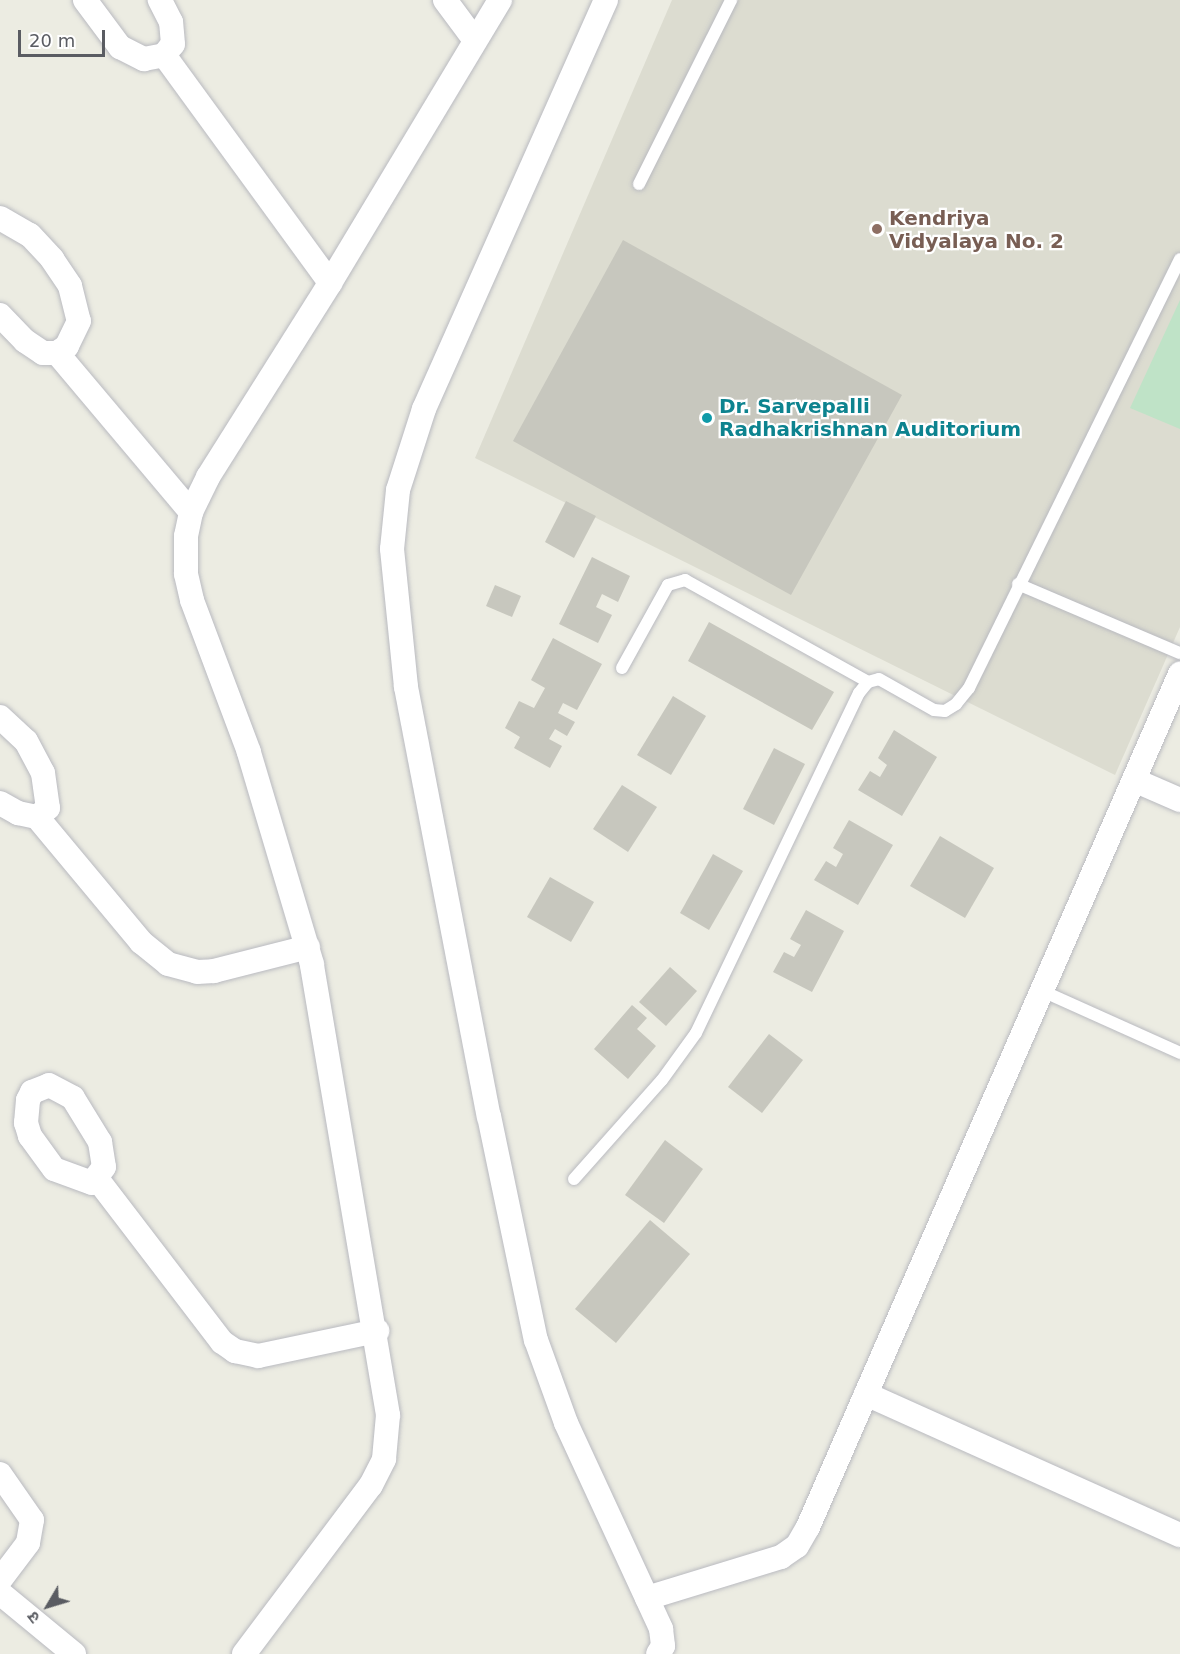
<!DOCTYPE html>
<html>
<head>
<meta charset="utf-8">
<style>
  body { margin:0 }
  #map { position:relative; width:1180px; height:1654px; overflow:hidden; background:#ecece2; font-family:"DejaVu Sans","Noto Sans Devanagari",sans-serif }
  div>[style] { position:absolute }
  .education>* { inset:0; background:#dcdcd0 }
  .green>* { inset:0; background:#bfe3c7 }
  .building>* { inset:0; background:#c7c7be }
  .roads { filter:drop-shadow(0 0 2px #b9bac0) drop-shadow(0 0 2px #b9bac0) }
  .lane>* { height:12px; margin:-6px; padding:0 6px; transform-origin:6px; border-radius:6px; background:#fff }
  .street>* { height:24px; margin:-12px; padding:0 12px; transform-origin:12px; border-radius:12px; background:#fff }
  .dots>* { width:16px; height:16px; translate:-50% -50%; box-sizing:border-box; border:3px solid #fff; border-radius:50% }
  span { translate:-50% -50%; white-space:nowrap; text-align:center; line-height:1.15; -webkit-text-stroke:4.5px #fff; paint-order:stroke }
  .education-label { font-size:20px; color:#785e54; font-weight:700 }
  .left { translate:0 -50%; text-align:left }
  .culture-label { font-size:20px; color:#0d838f; font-weight:700 }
  .north { position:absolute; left:18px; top:1576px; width:60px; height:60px; -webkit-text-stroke:4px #fff; paint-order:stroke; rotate:232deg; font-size:16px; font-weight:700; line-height:24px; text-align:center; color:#5a5c62 }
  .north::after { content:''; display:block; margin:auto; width:21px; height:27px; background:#5a5c62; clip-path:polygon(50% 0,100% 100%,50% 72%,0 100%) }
  .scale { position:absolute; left:18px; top:30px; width:87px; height:27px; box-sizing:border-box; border:3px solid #5a5c62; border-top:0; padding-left:8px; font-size:18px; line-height:21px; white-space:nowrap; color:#5a5c62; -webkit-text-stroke:4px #fff; paint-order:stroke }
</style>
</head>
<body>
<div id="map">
  <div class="education">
    <i style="clip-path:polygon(672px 0,1180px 0,1180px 627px,1115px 775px,475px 458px)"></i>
  </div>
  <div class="green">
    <i style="clip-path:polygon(1180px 300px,1180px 429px,1130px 408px)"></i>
  </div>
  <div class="building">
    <i style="clip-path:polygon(623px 240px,902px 395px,791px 595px,513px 441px)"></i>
    <i style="clip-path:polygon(566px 501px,596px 516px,574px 558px,545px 542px)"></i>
    <i style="clip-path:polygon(592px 557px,630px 576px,618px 602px,602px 594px,596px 607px,612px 615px,598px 643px,559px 624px)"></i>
    <i style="clip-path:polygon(495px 585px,521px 596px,512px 617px,486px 606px)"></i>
    <i style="clip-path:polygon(709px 622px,834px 692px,812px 730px,688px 661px)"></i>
    <i style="clip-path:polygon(553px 638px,602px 664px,577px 710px,563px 703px,558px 713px,575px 722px,567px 736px,555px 729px,549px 739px,562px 746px,550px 768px,514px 748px,520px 737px,505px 728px,519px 701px,534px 708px,545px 688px,531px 680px)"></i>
    <i style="clip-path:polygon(673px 696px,706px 716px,671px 775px,637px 755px)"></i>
    <i style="clip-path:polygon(894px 730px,937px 757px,902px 816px,858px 790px,870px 771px,880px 777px,887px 765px,878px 758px)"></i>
    <i style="clip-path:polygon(774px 748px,805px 764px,774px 825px,743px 809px)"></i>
    <i style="clip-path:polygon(622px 785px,657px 807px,628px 852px,593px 829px)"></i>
    <i style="clip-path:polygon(849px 820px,893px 845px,858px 905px,814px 880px,826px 861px,836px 867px,843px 854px,833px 848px)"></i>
    <i style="clip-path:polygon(940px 836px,994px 868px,965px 918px,910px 886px)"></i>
    <i style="clip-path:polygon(713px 854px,743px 871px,709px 930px,680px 913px)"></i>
    <i style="clip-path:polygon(550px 877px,594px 902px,571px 942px,527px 917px)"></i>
    <i style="clip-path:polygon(806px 910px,844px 931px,812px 992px,773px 972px,784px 952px,794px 957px,801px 945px,790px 939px)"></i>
    <i style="clip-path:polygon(670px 967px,697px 991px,666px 1026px,639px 1002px)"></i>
    <i style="clip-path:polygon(632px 1005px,647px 1018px,637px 1029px,656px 1046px,628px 1079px,594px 1049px)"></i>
    <i style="clip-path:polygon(769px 1034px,803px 1060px,762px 1113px,728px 1087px)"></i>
    <i style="clip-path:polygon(665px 1140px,703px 1169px,664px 1223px,625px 1195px)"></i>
    <i style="clip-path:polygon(650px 1220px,690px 1254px,616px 1343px,575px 1309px)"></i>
  </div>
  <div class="roads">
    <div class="lane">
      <i style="left:639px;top:184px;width:206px;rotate:-63.4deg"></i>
      <i style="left:1018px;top:584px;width:176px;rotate:23.1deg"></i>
      <i style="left:622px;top:668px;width:95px;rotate:-61deg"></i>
      <i style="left:668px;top:585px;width:18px;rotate:-16deg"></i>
      <i style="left:685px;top:580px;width:210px;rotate:29.1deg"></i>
      <i style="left:1040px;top:990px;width:154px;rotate:24.2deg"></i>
      <i style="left:574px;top:1179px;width:132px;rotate:-48.4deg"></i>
      <i style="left:662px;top:1080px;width:58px;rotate:-54.1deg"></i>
      <i style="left:696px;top:1033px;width:377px;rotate:-64.4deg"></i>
      <i style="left:859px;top:693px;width:14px;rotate:-51deg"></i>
      <i style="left:868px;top:682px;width:11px;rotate:-15deg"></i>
      <i style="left:879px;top:679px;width:63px;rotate:29.4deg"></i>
      <i style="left:934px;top:710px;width:11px;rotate:5deg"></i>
      <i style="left:945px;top:711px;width:13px;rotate:-32deg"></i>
      <i style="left:956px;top:704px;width:21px;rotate:-51deg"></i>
      <i style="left:969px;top:688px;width:478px;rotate:-63.8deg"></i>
    </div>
    <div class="street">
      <i style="left:85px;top:0;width:59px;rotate:53.3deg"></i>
      <i style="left:120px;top:47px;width:27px;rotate:27deg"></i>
      <i style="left:144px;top:59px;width:20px;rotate:-11deg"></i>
      <i style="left:164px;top:55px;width:14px;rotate:-51deg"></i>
      <i style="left:173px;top:44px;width:22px;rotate:-95deg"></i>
      <i style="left:171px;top:22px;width:25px;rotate:-117deg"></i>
      <i style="left:445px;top:0;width:49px;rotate:53.4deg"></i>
      <i style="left:606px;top:0;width:448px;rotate:114deg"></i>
      <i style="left:424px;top:409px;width:85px;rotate:107.8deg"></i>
      <i style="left:398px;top:490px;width:59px;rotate:95.8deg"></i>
      <i style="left:392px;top:549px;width:139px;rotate:84.2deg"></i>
      <i style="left:406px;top:687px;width:437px;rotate:79.1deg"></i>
      <i style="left:489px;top:1116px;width:229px;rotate:78.2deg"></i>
      <i style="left:536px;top:1340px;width:88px;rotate:70.1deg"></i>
      <i style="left:566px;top:1423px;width:227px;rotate:65.2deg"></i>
      <i style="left:661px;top:1629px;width:17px;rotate:83deg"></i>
      <i style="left:663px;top:1646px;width:9px;rotate:122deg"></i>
      <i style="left:164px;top:55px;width:282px;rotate:53.9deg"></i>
      <i style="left:0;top:218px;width:34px;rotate:30deg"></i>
      <i style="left:30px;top:235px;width:33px;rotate:47deg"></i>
      <i style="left:52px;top:259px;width:32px;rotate:56deg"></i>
      <i style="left:70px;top:286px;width:36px;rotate:76deg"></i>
      <i style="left:79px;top:321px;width:28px;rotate:116deg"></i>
      <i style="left:67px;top:346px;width:12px;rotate:145deg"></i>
      <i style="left:57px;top:353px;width:14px;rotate:180deg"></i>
      <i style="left:43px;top:353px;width:22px;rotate:-146deg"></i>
      <i style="left:25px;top:341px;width:36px;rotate:-134deg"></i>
      <i style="left:57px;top:353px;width:208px;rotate:49.9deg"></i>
      <i style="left:0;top:717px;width:35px;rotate:43deg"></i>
      <i style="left:26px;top:741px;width:36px;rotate:62deg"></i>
      <i style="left:43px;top:773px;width:35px;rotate:82deg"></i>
      <i style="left:48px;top:808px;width:14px;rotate:141deg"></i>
      <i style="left:1134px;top:780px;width:50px;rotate:23.5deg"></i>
      <i style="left:0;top:803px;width:21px;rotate:29deg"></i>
      <i style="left:18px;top:813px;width:19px;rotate:12deg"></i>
      <i style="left:37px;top:817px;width:163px;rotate:50.2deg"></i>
      <i style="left:141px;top:942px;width:35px;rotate:39deg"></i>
      <i style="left:168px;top:964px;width:30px;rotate:15deg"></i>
      <i style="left:197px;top:972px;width:17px;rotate:-3deg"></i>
      <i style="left:214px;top:971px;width:97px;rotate:-14.3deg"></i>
      <i style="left:49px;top:1085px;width:27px;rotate:28deg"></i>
      <i style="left:73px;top:1098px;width:52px;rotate:58.5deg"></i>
      <i style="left:100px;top:1142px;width:25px;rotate:81deg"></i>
      <i style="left:104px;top:1167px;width:20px;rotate:127deg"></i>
      <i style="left:92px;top:1183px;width:40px;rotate:-159.8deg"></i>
      <i style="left:54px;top:1169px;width:41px;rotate:-126deg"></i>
      <i style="left:30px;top:1136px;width:14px;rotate:-107deg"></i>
      <i style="left:26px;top:1123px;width:23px;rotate:-85deg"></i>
      <i style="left:28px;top:1100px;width:9px;rotate:-63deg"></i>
      <i style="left:32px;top:1092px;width:18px;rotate:-22deg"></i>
      <i style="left:98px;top:1180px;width:204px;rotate:52.6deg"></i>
      <i style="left:222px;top:1342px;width:16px;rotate:35deg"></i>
      <i style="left:235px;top:1351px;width:24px;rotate:12deg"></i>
      <i style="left:258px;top:1356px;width:122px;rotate:-11.9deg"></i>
      <i style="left:866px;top:1394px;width:344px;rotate:24.2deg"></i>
      <i style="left:0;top:1474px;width:56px;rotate:55.2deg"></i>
      <i style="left:32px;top:1520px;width:23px;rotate:100deg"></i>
      <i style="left:28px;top:1543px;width:46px;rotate:127.1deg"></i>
      <i style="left:0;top:1593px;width:96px;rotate:39.5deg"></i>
      <i style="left:647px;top:1598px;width:140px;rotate:-17deg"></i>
      <i style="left:781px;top:1557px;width:19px;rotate:-35deg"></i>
      <i style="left:797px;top:1546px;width:22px;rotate:-60deg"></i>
      <i style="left:808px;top:1527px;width:931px;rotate:-66.44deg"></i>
      <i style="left:244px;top:1654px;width:211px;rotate:-53.1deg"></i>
      <i style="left:371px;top:1485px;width:29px;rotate:-63deg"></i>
      <i style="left:384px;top:1459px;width:44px;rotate:-84.8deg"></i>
      <i style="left:388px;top:1415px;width:457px;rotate:-99.6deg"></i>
      <i style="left:312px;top:964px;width:221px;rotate:-106.6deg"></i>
      <i style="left:249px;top:752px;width:162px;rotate:-110.6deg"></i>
      <i style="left:192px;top:600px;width:27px;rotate:-103deg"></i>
      <i style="left:186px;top:574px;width:38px;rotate:-90deg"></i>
      <i style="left:186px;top:536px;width:25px;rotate:-78deg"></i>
      <i style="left:191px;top:512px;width:39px;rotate:-64deg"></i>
      <i style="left:208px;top:477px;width:229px;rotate:-57.8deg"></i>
      <i style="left:330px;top:283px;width:330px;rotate:-59deg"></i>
    </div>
  </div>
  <div class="dots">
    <i style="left:877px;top:229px;background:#8d6e63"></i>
    <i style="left:707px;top:418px;background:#0f9aa8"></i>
  </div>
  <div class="education-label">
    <span class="left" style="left:889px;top:230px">Kendriya<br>Vidyalaya No. 2</span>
  </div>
  <div class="culture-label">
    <span class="left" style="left:719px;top:418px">Dr. Sarvepalli<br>Radhakrishnan Auditorium</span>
  </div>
  <div class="north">उ</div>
  <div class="scale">20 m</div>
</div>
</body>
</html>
